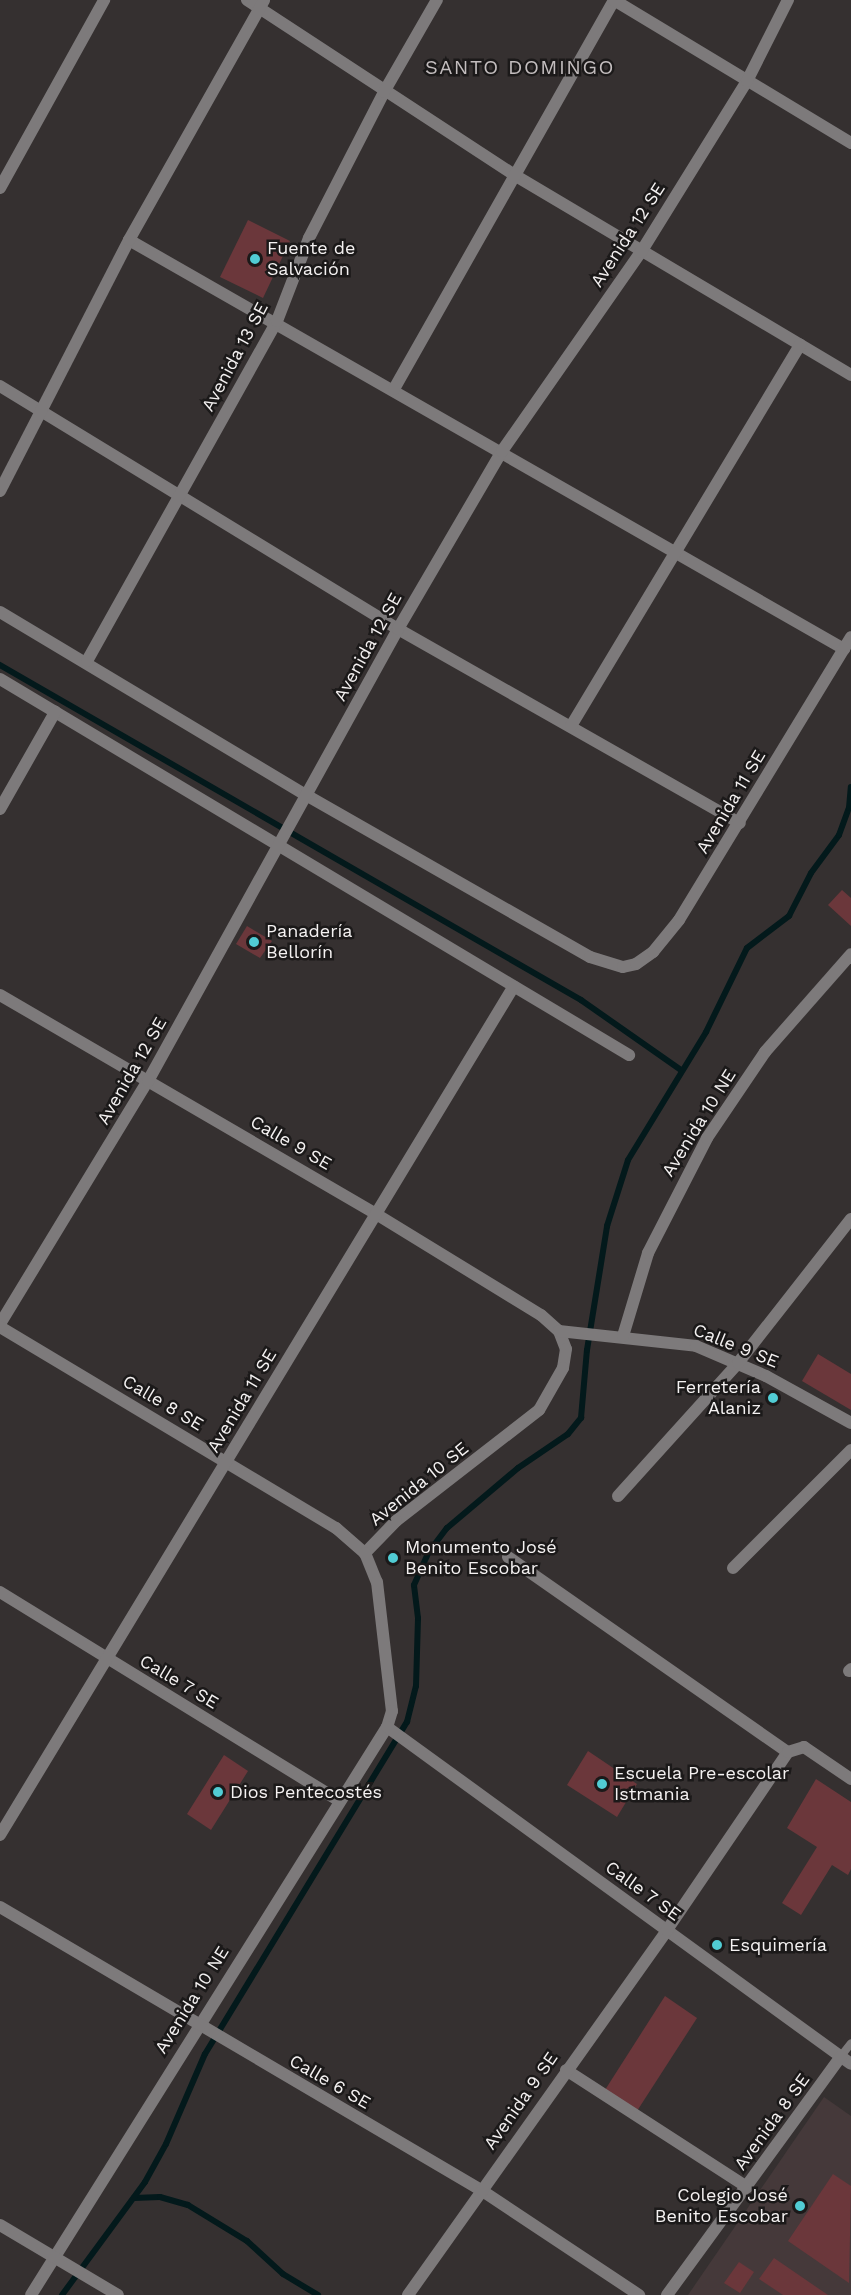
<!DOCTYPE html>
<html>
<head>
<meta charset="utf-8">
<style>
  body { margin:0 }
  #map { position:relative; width:851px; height:2295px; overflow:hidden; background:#353030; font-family:"Work Sans",sans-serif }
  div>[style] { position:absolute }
  .built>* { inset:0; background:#45393a }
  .stream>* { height:6px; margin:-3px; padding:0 3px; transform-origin:3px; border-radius:3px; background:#03191b }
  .building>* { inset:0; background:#6b373b }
  .lane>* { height:8px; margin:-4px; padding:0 4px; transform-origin:4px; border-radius:4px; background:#7d7a7b }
  .street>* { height:12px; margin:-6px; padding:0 6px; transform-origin:6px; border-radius:6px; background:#7d7a7b }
  .dots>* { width:16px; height:16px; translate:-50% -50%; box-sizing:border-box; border:3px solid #1b1919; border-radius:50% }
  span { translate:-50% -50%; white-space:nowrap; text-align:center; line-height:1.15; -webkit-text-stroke:5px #1b1919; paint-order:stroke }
  .street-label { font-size:18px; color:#f4f1f1 }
  .poi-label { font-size:18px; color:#f4f1f1 }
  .left { translate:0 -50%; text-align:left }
  .right { translate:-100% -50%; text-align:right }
  .neighbourhood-label { font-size:20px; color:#c3bdbe; letter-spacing:1.5px }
</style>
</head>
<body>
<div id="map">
  <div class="built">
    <i style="clip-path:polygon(824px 2097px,851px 2116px,851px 2295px,688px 2295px)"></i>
  </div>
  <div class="stream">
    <i style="left:0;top:665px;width:671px;rotate:29.97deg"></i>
    <i style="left:581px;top:1000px;width:122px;rotate:35deg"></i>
    <i style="left:134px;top:2198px;width:26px;rotate:-2deg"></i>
    <i style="left:160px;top:2197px;width:29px;rotate:16deg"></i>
    <i style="left:188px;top:2205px;width:69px;rotate:31.4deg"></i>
    <i style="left:247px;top:2241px;width:49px;rotate:42.5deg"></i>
    <i style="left:283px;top:2274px;width:41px;rotate:31deg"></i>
    <i style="left:62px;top:2295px;width:140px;rotate:-53.7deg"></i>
    <i style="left:145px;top:2182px;width:43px;rotate:-61.1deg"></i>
    <i style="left:166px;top:2144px;width:98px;rotate:-66.6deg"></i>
    <i style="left:205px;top:2054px;width:389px;rotate:-58.7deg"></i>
    <i style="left:407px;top:1722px;width:37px;rotate:-76deg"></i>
    <i style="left:416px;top:1686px;width:68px;rotate:-88.3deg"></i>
    <i style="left:418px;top:1618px;width:33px;rotate:-97deg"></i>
    <i style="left:414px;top:1585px;width:35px;rotate:-66deg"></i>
    <i style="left:428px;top:1553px;width:31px;rotate:-53deg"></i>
    <i style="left:447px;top:1528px;width:93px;rotate:-40.2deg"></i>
    <i style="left:518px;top:1468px;width:60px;rotate:-34.2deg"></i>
    <i style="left:568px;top:1434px;width:21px;rotate:-51deg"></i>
    <i style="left:581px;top:1418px;width:68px;rotate:-85deg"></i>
    <i style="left:587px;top:1350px;width:126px;rotate:-80.8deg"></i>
    <i style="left:607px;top:1226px;width:69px;rotate:-72.3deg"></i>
    <i style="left:628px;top:1160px;width:150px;rotate:-58.6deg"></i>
    <i style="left:706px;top:1032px;width:93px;rotate:-64deg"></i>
    <i style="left:747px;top:948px;width:53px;rotate:-37.3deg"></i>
    <i style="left:789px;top:916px;width:48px;rotate:-62.9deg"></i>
    <i style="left:811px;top:873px;width:47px;rotate:-53.6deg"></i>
    <i style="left:839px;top:835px;width:29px;rotate:-70deg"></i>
    <i style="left:849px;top:808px;width:21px;rotate:-85deg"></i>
  </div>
  <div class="building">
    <i style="clip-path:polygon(248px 220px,290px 241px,263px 298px,220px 277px)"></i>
    <i style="clip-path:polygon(842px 890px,851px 898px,851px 926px,828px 905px)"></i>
    <i style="clip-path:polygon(247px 926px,272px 941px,260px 958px,236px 944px)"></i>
    <i style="clip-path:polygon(818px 1354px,851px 1374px,851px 1410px,802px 1381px)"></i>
    <i style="clip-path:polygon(588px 1751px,637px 1784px,617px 1817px,567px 1785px)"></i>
    <i style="clip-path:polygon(224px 1755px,248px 1771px,211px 1830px,187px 1814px)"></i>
    <i style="clip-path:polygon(816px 1779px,851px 1802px,851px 1869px,848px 1875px,832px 1865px,801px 1915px,782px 1903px,817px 1847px,787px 1828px)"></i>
    <i style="clip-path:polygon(665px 1996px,697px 2018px,637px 2111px,605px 2090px)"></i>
    <i style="clip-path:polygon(833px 2174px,851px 2186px,849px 2283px,788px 2241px)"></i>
    <i style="clip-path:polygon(774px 2258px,828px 2295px,783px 2295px,759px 2279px)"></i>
    <i style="clip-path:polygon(739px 2262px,754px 2272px,740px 2293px,724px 2283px)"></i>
  </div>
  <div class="lane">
    <i style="left:841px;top:2056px;width:16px;rotate:-52deg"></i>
  </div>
  <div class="street">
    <i style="left:247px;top:0;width:321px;rotate:33.2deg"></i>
    <i style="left:516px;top:176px;width:390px;rotate:30.7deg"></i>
    <i style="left:0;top:188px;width:215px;rotate:-61deg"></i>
    <i style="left:129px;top:240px;width:824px;rotate:29.77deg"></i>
    <i style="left:0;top:386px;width:466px;rotate:31.4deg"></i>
    <i style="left:398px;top:629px;width:393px;rotate:29.6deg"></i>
    <i style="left:394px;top:389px;width:447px;rotate:-60.5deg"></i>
    <i style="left:614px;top:0;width:277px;rotate:31.1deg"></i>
    <i style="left:0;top:491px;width:282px;rotate:-62.8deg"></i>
    <i style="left:129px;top:240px;width:275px;rotate:-60.6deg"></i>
    <i style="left:0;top:612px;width:357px;rotate:30.9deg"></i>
    <i style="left:306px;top:795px;width:327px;rotate:29.7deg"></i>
    <i style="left:590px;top:957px;width:34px;rotate:17deg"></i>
    <i style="left:623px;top:967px;width:13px;rotate:-13deg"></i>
    <i style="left:636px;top:964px;width:21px;rotate:-35deg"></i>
    <i style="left:653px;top:952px;width:41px;rotate:-50.9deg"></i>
    <i style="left:679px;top:920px;width:331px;rotate:-58.7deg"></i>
    <i style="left:87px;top:661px;width:389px;rotate:-60.8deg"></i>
    <i style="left:277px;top:321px;width:89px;rotate:-68.9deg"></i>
    <i style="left:309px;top:238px;width:164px;rotate:-62.8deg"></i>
    <i style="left:384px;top:92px;width:106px;rotate:-60.1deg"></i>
    <i style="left:0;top:679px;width:733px;rotate:30.87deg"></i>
    <i style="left:571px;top:726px;width:445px;rotate:-59deg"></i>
    <i style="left:0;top:809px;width:112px;rotate:-60.4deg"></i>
    <i style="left:0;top:995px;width:435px;rotate:30.2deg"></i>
    <i style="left:376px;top:1214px;width:193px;rotate:31.5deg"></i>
    <i style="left:541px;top:1315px;width:24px;rotate:42deg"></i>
    <i style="left:559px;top:1331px;width:19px;rotate:69deg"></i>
    <i style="left:566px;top:1349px;width:19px;rotate:99deg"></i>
    <i style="left:563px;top:1368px;width:48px;rotate:119.7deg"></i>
    <i style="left:539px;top:1410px;width:181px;rotate:142.2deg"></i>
    <i style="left:396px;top:1521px;width:45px;rotate:134.1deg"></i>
    <i style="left:0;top:1324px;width:285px;rotate:-58.7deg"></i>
    <i style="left:148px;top:1081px;width:517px;rotate:-61.05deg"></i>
    <i style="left:398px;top:629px;width:206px;rotate:-59.7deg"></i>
    <i style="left:502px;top:451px;width:243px;rotate:-55.1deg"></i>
    <i style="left:641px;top:252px;width:201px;rotate:-58.2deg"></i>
    <i style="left:747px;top:81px;width:91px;rotate:-63.2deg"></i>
    <i style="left:0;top:1327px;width:392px;rotate:30.9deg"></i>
    <i style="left:336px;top:1528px;width:38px;rotate:41deg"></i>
    <i style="left:365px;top:1553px;width:31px;rotate:68deg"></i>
    <i style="left:377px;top:1582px;width:130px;rotate:83.4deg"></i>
    <i style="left:392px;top:1711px;width:17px;rotate:107deg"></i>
    <i style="left:387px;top:1727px;width:670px;rotate:122.08deg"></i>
    <i style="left:559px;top:1331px;width:138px;rotate:6.2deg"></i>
    <i style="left:696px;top:1346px;width:76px;rotate:23.2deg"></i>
    <i style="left:766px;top:1376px;width:97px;rotate:28.9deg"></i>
    <i style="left:623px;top:1336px;width:87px;rotate:-73.2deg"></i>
    <i style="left:648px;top:1253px;width:129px;rotate:-62.8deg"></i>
    <i style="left:707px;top:1138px;width:104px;rotate:-56deg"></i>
    <i style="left:765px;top:1052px;width:130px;rotate:-48.7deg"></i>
    <i style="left:618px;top:1496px;width:179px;rotate:-47.9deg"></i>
    <i style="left:738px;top:1363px;width:183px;rotate:-51.9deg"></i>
    <i style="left:508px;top:1557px;width:341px;rotate:34.9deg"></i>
    <i style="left:733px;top:1568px;width:167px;rotate:-45deg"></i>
    <i style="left:0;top:1592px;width:399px;rotate:31.6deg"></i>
    <i style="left:849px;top:1671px;width:3px;rotate:-45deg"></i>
    <i style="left:387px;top:1727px;width:573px;rotate:35.99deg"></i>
    <i style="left:0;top:1835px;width:992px;rotate:-58.81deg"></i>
    <i style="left:0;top:1907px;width:558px;rotate:30.47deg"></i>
    <i style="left:481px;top:2190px;width:190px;rotate:33.6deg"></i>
    <i style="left:566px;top:2070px;width:216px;rotate:32.9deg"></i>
    <i style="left:0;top:2225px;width:137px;rotate:30.7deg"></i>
    <i style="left:408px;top:2295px;width:448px;rotate:-54.6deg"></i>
    <i style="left:667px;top:1930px;width:215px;rotate:-55.8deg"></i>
    <i style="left:788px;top:1752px;width:17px;rotate:-17deg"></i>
    <i style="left:804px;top:1747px;width:57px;rotate:34.2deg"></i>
    <i style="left:667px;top:2295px;width:296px;rotate:-53.9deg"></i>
  </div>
  <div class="dots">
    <i style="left:255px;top:259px;background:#51ccd4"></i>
    <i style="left:254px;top:942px;background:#51ccd4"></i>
    <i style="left:773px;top:1398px;background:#51ccd4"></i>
    <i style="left:393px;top:1558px;background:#51ccd4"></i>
    <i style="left:602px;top:1784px;background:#51ccd4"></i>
    <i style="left:218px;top:1792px;background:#51ccd4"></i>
    <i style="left:717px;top:1945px;background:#51ccd4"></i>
    <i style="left:800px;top:2206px;background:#51ccd4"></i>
  </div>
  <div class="street-label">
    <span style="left:628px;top:235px;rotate:-57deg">Avenida 12 SE</span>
    <span style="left:235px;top:357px;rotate:-62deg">Avenida 13 SE</span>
    <span style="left:368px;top:647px;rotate:-61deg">Avenida 12 SE</span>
    <span style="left:731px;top:802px;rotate:-59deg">Avenida 11 SE</span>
    <span style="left:132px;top:1071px;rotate:-60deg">Avenida 12 SE</span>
    <span style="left:699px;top:1123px;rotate:-58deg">Avenida 10 NE</span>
    <span style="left:291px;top:1143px;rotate:30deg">Calle 9 SE</span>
    <span style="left:736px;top:1346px;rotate:22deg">Calle 9 SE</span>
    <span style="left:242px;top:1401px;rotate:-59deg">Avenida 11 SE</span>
    <span style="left:163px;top:1403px;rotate:31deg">Calle 8 SE</span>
    <span style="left:419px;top:1484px;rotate:-39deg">Avenida 10 SE</span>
    <span style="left:179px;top:1682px;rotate:31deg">Calle 7 SE</span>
    <span style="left:643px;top:1891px;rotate:36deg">Calle 7 SE</span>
    <span style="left:192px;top:2000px;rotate:-58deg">Avenida 10 NE</span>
    <span style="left:330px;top:2082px;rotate:30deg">Calle 6 SE</span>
    <span style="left:521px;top:2101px;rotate:-55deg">Avenida 9 SE</span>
    <span style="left:772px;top:2122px;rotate:-54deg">Avenida 8 SE</span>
  </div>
  <div class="poi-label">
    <span class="left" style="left:267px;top:259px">Fuente de<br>Salvación</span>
    <span class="left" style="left:266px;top:942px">Panadería<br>Bellorín</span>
    <span class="right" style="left:761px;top:1398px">Ferretería<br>Alaniz</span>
    <span class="left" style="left:405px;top:1558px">Monumento José<br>Benito Escobar</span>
    <span class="left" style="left:614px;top:1784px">Escuela Pre-escolar<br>Istmania</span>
    <span class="left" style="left:230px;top:1792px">Dios Pentecostés</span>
    <span class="left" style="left:729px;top:1945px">Esquimería</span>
    <span class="right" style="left:788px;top:2206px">Colegio José<br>Benito Escobar</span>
  </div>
  <div class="neighbourhood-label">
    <span style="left:520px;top:67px">SANTO DOMINGO</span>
  </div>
</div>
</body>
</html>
